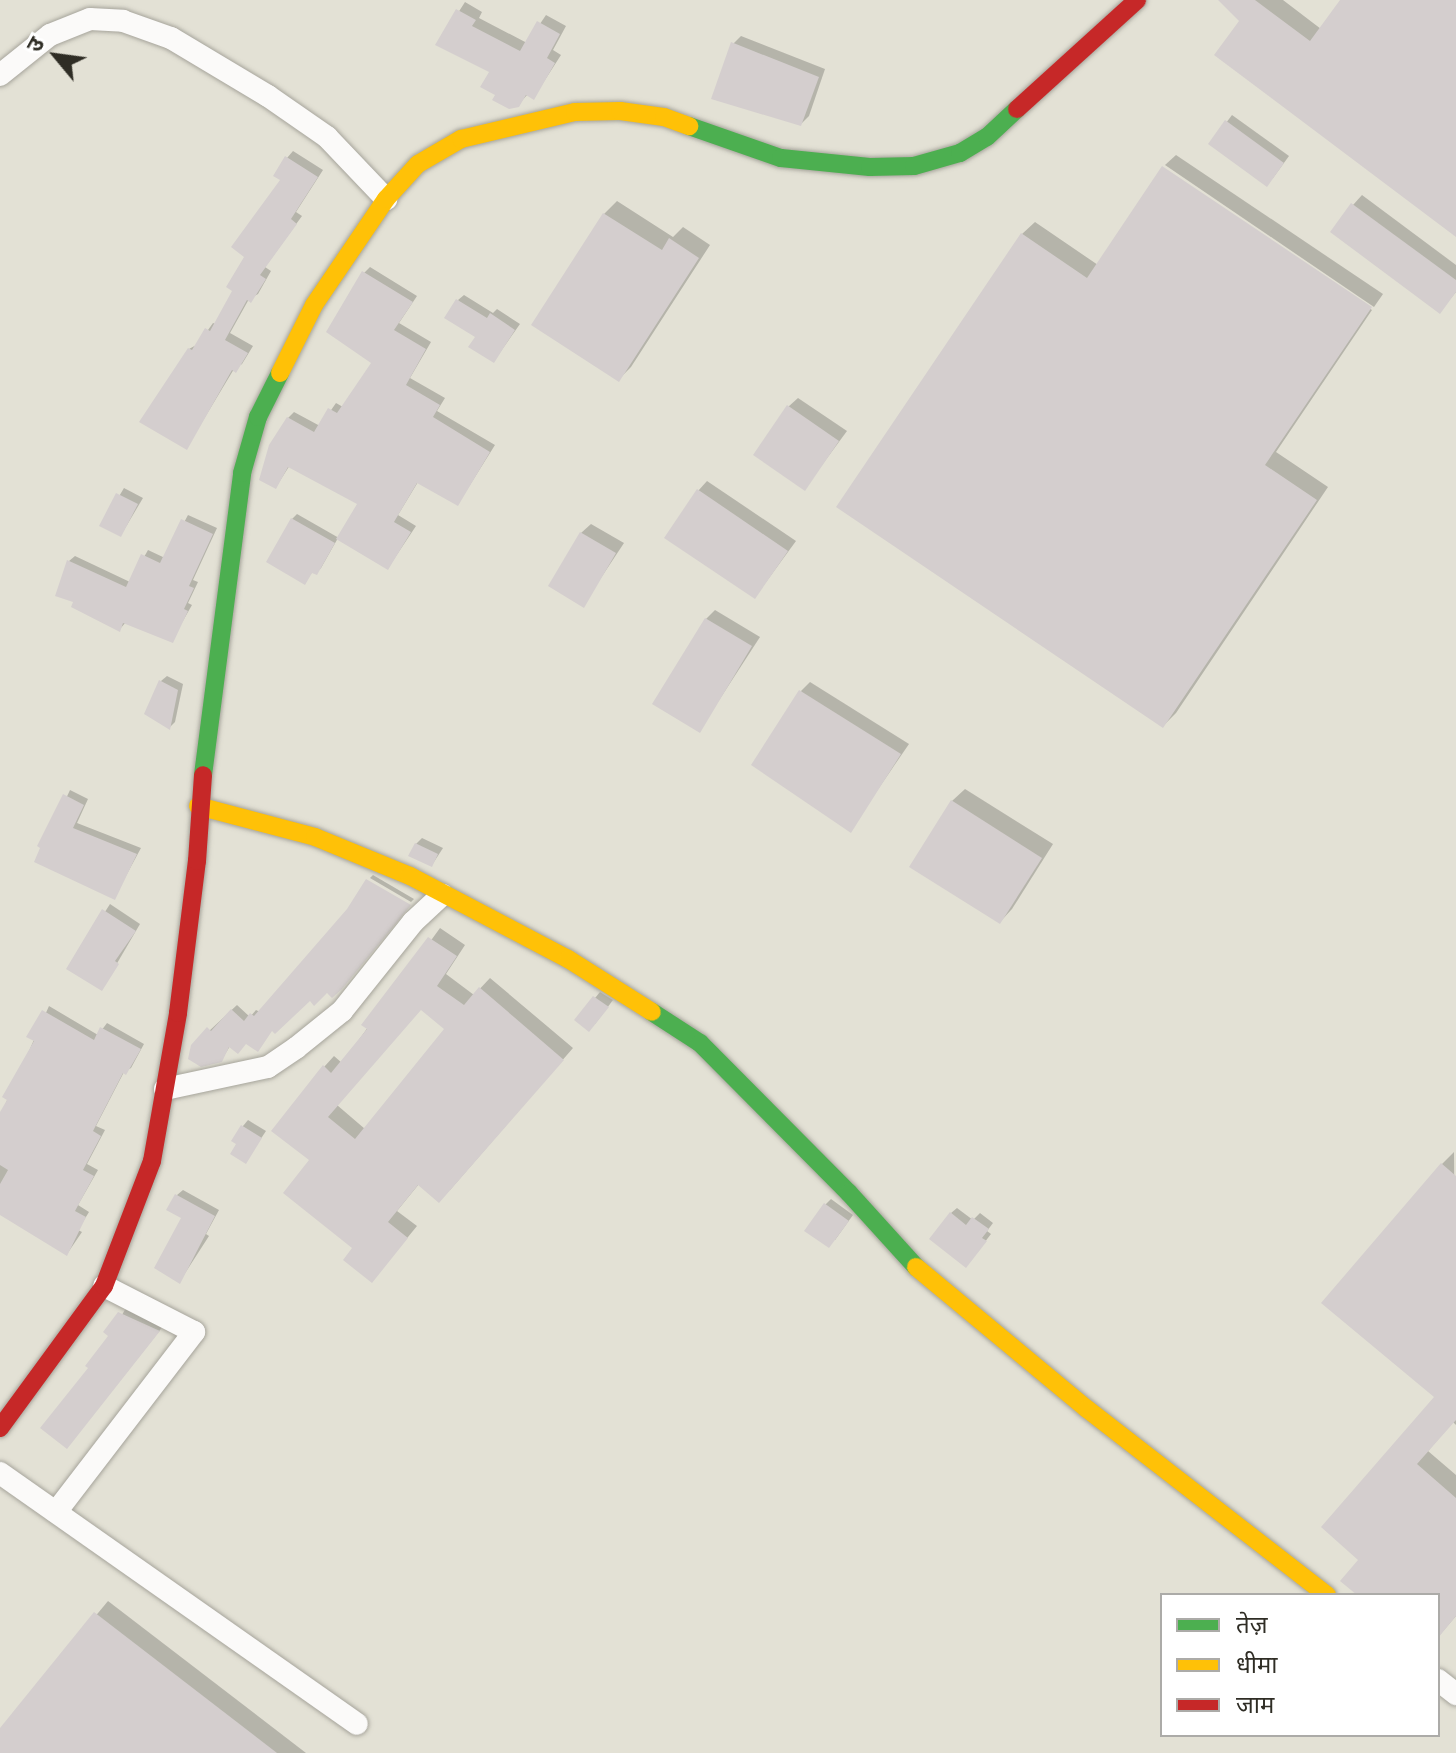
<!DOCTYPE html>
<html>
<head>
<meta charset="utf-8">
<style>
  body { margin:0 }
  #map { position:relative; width:1456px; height:1753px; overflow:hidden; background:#e3e1d5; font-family:"IBM Plex Sans","Noto Sans Devanagari",sans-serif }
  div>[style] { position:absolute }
  .shadow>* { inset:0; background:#0003 }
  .building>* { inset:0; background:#d4cece }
  .roads { filter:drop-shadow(0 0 2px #a6a49b) drop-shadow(0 0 2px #a6a49b) }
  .street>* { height:22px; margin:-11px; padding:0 11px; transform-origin:11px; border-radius:11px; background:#fbfaf9 }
  .fast>* { height:18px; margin:-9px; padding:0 9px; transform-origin:9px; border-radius:9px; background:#4caf50 }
  .slow>* { height:18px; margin:-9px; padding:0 9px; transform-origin:9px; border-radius:9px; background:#ffc107 }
  .jam>* { height:18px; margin:-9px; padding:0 9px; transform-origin:9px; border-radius:9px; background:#c62828 }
  span { translate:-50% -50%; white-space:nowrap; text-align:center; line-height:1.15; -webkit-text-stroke:7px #fff; paint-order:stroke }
  .legend { position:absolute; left:1160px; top:1593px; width:280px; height:144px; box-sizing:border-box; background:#fff; border:2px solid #acaba8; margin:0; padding:10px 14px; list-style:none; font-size:24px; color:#2f2d25 }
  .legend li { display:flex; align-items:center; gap:16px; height:40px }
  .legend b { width:40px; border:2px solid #acaba8 }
  .north { position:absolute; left:16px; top:16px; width:80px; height:80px; -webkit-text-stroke:6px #fff; paint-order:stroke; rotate:299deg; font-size:22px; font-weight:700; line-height:32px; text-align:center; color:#2f2d25 }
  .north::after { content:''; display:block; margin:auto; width:28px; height:36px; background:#2f2d25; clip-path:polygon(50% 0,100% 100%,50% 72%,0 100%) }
</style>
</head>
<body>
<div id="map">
  <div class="shadow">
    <i style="clip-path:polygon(1221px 0,1283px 0,1321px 29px,1343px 0,1456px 0,1456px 235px)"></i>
    <i style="clip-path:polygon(465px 2px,482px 12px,479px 18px,527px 43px,546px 15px,566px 26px,553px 50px,561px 55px,534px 97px,528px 94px,518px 105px,498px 94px,492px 71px,438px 44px)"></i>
    <i style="clip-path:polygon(741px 36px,825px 69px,809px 116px,801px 124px,733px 44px)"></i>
    <i style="clip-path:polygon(1232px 115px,1289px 156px,1273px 178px,1211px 143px)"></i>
    <i style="clip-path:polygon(293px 151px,323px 170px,296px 212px,302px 216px,265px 267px,271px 271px,258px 294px,249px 299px,230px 333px,253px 346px,242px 364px,234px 369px,187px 447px,189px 349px,198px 344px,213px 323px,216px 324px,235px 291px,283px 179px,287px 158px)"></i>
    <i style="clip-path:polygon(1176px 155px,1383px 294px,1374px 307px,1165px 165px)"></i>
    <i style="clip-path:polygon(1163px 169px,1372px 310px,1276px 452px,1328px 487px,1176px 713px,1163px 726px,1022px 234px,1035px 222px,1098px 265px)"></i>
    <i style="clip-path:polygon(1362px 195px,1456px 265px,1456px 292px,1440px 311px,1353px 205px)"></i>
    <i style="clip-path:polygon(617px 201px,673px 237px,683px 227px,710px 245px,631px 367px,619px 379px,534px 324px,604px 214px)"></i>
    <i style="clip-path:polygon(370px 267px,417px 296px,399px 323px,431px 342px,410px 378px,445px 398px,437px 411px,495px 445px,458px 504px,418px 482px,398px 515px,416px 526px,388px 568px,338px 538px,321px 568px,316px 573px,313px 571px,305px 582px,292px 519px,297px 514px,339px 538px,360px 503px,290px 465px,276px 487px,288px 418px,294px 412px,320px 426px,336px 403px,343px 407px,374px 362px,364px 273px)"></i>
    <i style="clip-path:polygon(464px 295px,493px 313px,497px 309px,520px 324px,494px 361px,458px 300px)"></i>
    <i style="clip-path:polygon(798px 398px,847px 431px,805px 488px,788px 407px)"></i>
    <i style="clip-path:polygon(707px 481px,796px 541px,755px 597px,698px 491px)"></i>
    <i style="clip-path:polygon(124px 488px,143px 498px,121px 535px,102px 525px)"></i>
    <i style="clip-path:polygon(188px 515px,217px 528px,193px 580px,198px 582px,188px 603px,192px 605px,172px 640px,126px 622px,120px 629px,75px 601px,69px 561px,75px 556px,130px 582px,148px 550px,165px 558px)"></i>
    <i style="clip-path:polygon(591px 524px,624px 543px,583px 605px,581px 533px)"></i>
    <i style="clip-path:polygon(715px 610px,760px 637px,699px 731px,706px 619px)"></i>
    <i style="clip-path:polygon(167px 676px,183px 684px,175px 722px,169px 728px,161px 681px)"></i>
    <i style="clip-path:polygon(810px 682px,909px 744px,850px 830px,801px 691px)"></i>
    <i style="clip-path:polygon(965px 789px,1053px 844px,1012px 909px,1000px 922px,952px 801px)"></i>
    <i style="clip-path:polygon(70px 790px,88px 799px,77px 823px,141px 848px,114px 898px,37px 861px)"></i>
    <i style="clip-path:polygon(422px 838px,443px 848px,432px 865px,416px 844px)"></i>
    <i style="clip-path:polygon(373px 875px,414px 899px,411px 902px,370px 878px)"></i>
    <i style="clip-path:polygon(110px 904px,140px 924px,102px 989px,69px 968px)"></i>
    <i style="clip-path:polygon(evenodd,440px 928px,465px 945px,446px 974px,474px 995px,490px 978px,573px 1048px,450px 1190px,419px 1184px,397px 1211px,417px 1226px,372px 1281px,312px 1159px,324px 1067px,334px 1056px,342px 1063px,440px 928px,421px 1008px,447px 1029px,365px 1129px,337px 1105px,421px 1008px)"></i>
    <i style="clip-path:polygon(327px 991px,310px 999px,273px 1029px,230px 1046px,221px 1061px,193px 1046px,237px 1005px,250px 1017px,256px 1010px,260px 1012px)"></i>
    <i style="clip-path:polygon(600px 992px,613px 1000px,595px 1024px,595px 998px)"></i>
    <i style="clip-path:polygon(49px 1006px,98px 1035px,107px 1023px,144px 1044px,131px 1068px,124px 1072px,96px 1126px,105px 1130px,87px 1164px,98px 1170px,78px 1205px,89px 1212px,78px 1230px,82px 1232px,67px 1254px,0 1214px,0 1116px)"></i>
    <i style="clip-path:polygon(248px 1120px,266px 1131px,246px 1161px,239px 1143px,243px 1126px)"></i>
    <i style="clip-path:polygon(1454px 1152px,1456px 1425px,1453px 1422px,1428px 1451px,1456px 1475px,1456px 1616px,1438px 1637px,1438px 1595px,1360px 1595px,1361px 1560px,1437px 1397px,1442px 1164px)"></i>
    <i style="clip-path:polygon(183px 1190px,219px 1210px,206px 1234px,209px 1236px,180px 1281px,184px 1217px,177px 1195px)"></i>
    <i style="clip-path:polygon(831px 1199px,853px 1215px,835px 1240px,825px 1205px)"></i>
    <i style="clip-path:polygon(957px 1208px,973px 1220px,980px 1213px,993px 1223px,987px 1231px,991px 1234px,971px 1260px,951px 1213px)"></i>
    <i style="clip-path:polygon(126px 1308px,164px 1325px,72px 1441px,91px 1368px)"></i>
    <i style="clip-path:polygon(108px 1601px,306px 1753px,0 1753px,0 1731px)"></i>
  </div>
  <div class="building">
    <i style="clip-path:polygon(1218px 0,1255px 0,1310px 41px,1340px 0,1456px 0,1456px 237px,1214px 55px,1239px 21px)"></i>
    <i style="clip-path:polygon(456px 9px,476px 20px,472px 26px,520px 51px,537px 21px,560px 34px,547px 58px,555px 63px,534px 100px,526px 95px,519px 107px,509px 109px,492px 100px,495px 95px,480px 87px,489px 72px,435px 45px)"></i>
    <i style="clip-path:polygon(731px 42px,819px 77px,801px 126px,711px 99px)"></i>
    <i style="clip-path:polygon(1225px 120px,1284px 163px,1267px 187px,1208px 144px)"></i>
    <i style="clip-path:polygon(285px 156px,318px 177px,291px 219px,297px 224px,260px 275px,266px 279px,251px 303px,247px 300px,225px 340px,248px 353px,236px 373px,232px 370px,187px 450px,139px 422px,188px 348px,192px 350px,205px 328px,210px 331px,232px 291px,226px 287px,244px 257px,231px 247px,280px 180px,273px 176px)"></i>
    <i style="clip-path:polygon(1162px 166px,1372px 307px,1265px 465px,1317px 500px,1163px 728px,836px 507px,1021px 233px,1087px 278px)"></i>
    <i style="clip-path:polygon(1351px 203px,1456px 280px,1456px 292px,1440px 314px,1330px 232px)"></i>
    <i style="clip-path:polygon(603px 213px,662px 250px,669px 238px,699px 258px,619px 382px,531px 325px)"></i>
    <i style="clip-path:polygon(362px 271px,413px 302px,394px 330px,426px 349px,406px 385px,440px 405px,433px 417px,490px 452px,458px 506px,417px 483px,394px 522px,411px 532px,388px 570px,336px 539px,357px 504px,288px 467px,276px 489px,259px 480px,269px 445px,287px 417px,314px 432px,328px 408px,337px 413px,371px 363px,326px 332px)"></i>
    <i style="clip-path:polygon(456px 299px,487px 318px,490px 313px,515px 330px,494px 363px,468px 347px,475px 337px,444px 318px)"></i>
    <i style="clip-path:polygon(787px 405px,839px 441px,805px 491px,753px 455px)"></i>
    <i style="clip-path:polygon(697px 489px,788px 551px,755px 599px,664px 538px)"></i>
    <i style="clip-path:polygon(116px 493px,138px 504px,121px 537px,99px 526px)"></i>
    <i style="clip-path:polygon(291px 518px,335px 543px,317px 575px,312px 573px,305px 585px,266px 562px)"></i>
    <i style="clip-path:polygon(181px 519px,213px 534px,189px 586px,194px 588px,184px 609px,188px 611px,173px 643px,123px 623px,120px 632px,71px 607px,73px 602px,55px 596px,67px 560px,126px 587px,141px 554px,160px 563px)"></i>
    <i style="clip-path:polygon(580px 532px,616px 553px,584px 608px,548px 586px)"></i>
    <i style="clip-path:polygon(705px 618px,752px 646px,700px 733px,652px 704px)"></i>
    <i style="clip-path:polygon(159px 680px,178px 690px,170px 730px,144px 714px)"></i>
    <i style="clip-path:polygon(799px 690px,901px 754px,851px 833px,751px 765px)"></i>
    <i style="clip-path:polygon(63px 794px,84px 805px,73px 828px,137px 854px,115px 900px,34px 862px,40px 848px,37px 846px)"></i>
    <i style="clip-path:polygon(951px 800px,1042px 858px,1000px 924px,909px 867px)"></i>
    <i style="clip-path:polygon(415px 843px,438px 854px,432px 867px,408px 856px)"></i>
    <i style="clip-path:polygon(366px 879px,411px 905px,342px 989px,332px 998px,327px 993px,314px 1006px,310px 1001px,275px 1034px,272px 1031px,258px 1052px,246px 1044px,238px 1054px,229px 1047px,222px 1062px,201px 1067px,188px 1059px,191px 1045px,207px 1027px,211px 1031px,231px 1009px,244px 1021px,250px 1013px,254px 1016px,347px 909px)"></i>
    <i style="clip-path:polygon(102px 909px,136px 931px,115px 961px,119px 964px,102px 991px,66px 969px)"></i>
    <i style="clip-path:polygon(evenodd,428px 937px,457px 956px,437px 986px,464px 1005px,479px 987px,564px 1060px,439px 1203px,418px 1185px,388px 1222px,408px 1238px,372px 1283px,343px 1260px,352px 1248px,283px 1193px,309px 1160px,271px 1131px,323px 1065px,331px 1073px,367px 1029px,361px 1025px,428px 937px,421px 1010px,444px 1029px,355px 1139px,328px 1117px,421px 1010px)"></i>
    <i style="clip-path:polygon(593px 996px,609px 1007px,589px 1032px,574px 1020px)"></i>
    <i style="clip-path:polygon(42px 1010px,94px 1040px,100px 1027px,141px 1049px,126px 1075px,123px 1073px,93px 1131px,101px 1136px,83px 1170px,94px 1176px,75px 1211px,86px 1217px,67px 1256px,0 1215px,0 1184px,8px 1170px,0 1165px,0 1112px,7px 1100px,2px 1097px,34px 1041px,26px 1037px)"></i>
    <i style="clip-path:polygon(241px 1125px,262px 1138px,246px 1164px,230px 1154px,236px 1144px,231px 1141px)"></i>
    <i style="clip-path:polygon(1441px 1163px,1456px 1176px,1456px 1420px,1417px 1464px,1456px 1498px,1456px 1616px,1438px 1638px,1438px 1595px,1357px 1595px,1340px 1581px,1358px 1560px,1321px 1527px,1434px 1397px,1321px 1303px)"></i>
    <i style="clip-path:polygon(175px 1194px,215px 1216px,180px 1284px,154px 1268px,181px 1218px,166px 1210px)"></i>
    <i style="clip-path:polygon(824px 1203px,849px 1221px,829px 1248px,804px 1231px)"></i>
    <i style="clip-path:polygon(950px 1212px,966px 1225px,972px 1217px,989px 1229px,982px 1238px,987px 1241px,966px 1268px,929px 1239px)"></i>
    <i style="clip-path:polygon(118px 1312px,160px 1331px,67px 1449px,40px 1428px,88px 1368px,85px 1366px,108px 1336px,103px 1332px)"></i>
    <i style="clip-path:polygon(94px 1612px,277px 1753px,0 1753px,0 1728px)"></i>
  </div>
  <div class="roads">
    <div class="street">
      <i style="left:0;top:75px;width:64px;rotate:-38.7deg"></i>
      <i style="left:50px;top:35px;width:43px;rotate:-21.8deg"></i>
      <i style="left:90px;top:19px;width:33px;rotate:3deg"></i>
      <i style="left:123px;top:21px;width:51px;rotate:19.5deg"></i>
      <i style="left:171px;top:38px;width:113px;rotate:30.9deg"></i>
      <i style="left:268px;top:96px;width:72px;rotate:34.8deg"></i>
      <i style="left:327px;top:137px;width:86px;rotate:46.4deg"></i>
      <i style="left:165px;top:1089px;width:105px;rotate:-12.1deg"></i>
      <i style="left:268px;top:1067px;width:34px;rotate:-34deg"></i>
      <i style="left:296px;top:1048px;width:59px;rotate:-38.8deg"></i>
      <i style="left:342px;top:1011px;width:114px;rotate:-51.4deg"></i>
      <i style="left:413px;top:922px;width:40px;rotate:-43deg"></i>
      <i style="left:0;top:1473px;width:436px;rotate:35.1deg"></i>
      <i style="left:56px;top:1512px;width:227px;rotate:-52.5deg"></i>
      <i style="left:194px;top:1332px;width:101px;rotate:-152.9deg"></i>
      <i style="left:1438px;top:1680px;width:23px;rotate:38deg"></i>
    </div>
    <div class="fast">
      <i style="left:689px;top:126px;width:97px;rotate:19.2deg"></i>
      <i style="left:781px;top:158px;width:89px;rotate:5.8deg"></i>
      <i style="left:870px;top:167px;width:44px;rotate:-1.3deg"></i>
      <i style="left:914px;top:166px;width:48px;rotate:-15.8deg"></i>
      <i style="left:960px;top:153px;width:31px;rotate:-31deg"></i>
      <i style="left:987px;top:137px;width:41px;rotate:-43deg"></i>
      <i style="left:203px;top:775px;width:305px;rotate:-82.6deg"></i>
      <i style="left:242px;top:473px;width:58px;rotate:-74.1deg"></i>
      <i style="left:258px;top:417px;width:49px;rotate:-63.4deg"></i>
      <i style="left:652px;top:1012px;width:57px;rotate:32.9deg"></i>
      <i style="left:700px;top:1043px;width:211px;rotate:45.2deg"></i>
      <i style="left:849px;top:1193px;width:100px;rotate:47.8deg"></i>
    </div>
    <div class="slow">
      <i style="left:280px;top:373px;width:76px;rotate:-63.4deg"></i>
      <i style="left:314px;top:305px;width:128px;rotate:-55.8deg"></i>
      <i style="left:386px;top:199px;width:47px;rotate:-47.6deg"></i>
      <i style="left:418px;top:164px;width:50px;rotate:-30.2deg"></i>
      <i style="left:461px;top:139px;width:117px;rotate:-13.3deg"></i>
      <i style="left:575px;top:112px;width:45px;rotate:-1.3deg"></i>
      <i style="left:620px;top:111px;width:44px;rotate:7.8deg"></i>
      <i style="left:664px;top:117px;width:27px;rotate:20deg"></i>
      <i style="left:198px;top:806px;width:121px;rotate:14.8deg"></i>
      <i style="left:315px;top:837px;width:103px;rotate:22.3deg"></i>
      <i style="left:410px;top:876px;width:178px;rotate:27.7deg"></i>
      <i style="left:568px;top:959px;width:99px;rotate:32.2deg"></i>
      <i style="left:916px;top:1267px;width:222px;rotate:39.7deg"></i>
      <i style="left:1087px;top:1409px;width:304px;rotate:37.8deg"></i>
    </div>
    <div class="jam">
      <i style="left:1017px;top:109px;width:162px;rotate:-42.2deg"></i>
      <i style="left:0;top:1428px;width:176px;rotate:-53.8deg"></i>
      <i style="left:104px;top:1286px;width:134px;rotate:-69deg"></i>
      <i style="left:152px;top:1161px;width:150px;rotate:-80deg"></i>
      <i style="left:178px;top:1013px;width:153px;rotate:-82.9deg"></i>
      <i style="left:197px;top:861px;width:86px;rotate:-86deg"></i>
    </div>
  </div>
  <ul class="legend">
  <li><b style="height:10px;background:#4caf50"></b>तेज़</li>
  <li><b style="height:10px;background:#ffc107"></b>धीमा</li>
  <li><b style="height:10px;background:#c62828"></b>जाम</li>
  </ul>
  <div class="north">उ</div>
</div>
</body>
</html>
